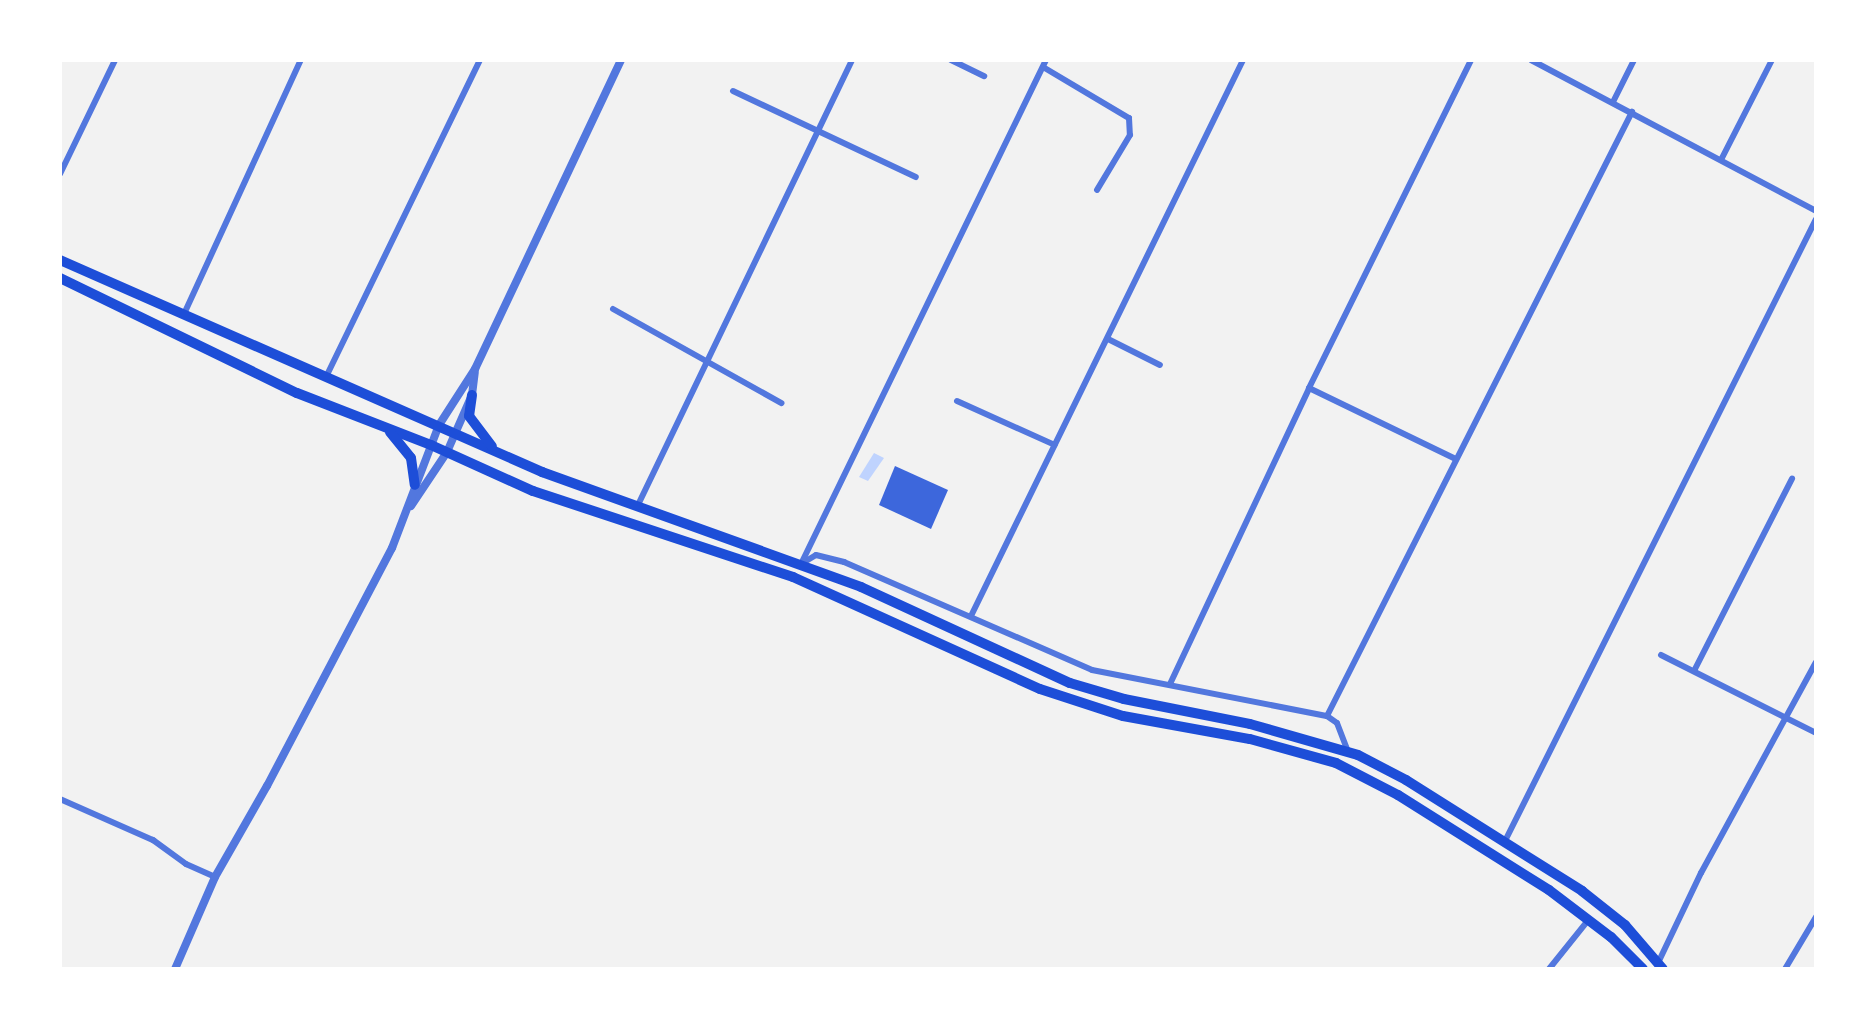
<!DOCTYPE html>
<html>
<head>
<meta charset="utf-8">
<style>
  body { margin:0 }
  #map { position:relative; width:1876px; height:1029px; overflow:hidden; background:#f2f2f2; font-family:"Noto Sans",sans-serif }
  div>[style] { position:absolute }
  .water>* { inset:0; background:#bfd3fe }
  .building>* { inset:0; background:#3d67dc }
  .minor>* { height:6px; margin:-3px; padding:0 3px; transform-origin:3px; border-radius:3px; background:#5277de }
  .tertiary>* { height:8px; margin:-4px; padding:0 4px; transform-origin:4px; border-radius:4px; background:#5277de }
  .primary>* { height:10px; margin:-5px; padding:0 5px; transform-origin:5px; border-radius:5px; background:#1d4ed8 }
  span { translate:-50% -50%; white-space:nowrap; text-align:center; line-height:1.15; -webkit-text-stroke:7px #fff; paint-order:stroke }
  .frame { position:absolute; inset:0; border:62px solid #fff; pointer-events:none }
</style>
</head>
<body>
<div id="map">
  <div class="water">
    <i style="clip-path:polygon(874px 453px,884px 458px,868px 481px,859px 477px)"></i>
  </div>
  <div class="building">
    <i style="clip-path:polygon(895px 466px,948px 490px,931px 529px,879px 505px)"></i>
  </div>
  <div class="minor">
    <i style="left:951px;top:60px;width:37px;rotate:26deg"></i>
    <i style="left:1531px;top:60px;width:323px;rotate:27.9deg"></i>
    <i style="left:1043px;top:67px;width:100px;rotate:30.7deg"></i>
    <i style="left:1129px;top:118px;width:17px;rotate:87deg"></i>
    <i style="left:1130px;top:135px;width:64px;rotate:121deg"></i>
    <i style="left:733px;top:91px;width:202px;rotate:25.2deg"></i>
    <i style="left:1613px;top:102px;width:47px;rotate:-63.4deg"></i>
    <i style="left:1722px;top:158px;width:110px;rotate:-63deg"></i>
    <i style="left:60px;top:174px;width:127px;rotate:-64.2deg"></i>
    <i style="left:613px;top:309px;width:193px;rotate:29.2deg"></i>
    <i style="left:184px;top:314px;width:280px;rotate:-65.3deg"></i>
    <i style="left:1108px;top:339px;width:58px;rotate:26.6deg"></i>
    <i style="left:326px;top:377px;width:352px;rotate:-64.1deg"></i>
    <i style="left:1309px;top:388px;width:163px;rotate:25.8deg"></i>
    <i style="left:957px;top:401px;width:107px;rotate:24.2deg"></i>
    <i style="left:637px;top:507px;width:496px;rotate:-64.3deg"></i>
    <i style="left:801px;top:564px;width:17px;rotate:-31deg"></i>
    <i style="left:816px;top:555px;width:29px;rotate:14deg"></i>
    <i style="left:844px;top:562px;width:270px;rotate:23.5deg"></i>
    <i style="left:1092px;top:670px;width:239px;rotate:11.1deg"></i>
    <i style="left:1327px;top:716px;width:12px;rotate:35deg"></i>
    <i style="left:1337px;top:723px;width:30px;rotate:69deg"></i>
    <i style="left:801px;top:564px;width:560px;rotate:-64.08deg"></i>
    <i style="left:971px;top:616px;width:619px;rotate:-63.93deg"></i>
    <i style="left:1661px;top:655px;width:174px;rotate:26.7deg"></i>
    <i style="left:1694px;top:671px;width:216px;rotate:-63deg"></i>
    <i style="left:1170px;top:684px;width:327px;rotate:-64.8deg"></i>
    <i style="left:1309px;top:388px;width:366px;rotate:-63.7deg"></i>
    <i style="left:1327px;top:716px;width:677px;rotate:-63.21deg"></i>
    <i style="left:60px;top:799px;width:102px;rotate:23.8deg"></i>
    <i style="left:153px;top:840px;width:41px;rotate:36deg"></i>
    <i style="left:186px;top:864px;width:32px;rotate:24deg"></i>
    <i style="left:1505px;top:841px;width:695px;rotate:-63.43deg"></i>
    <i style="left:1658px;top:963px;width:100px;rotate:-64.5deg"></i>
    <i style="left:1701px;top:873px;width:240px;rotate:-61.4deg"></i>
    <i style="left:1549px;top:969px;width:64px;rotate:-51.3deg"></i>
    <i style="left:1785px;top:969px;width:61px;rotate:-59.2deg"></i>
  </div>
  <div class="tertiary">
    <i style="left:411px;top:506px;width:65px;rotate:-56.3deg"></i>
    <i style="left:447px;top:452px;width:62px;rotate:-66.3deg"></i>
    <i style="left:472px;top:395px;width:23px;rotate:-83deg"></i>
    <i style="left:175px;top:969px;width:100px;rotate:-66.5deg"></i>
    <i style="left:215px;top:877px;width:105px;rotate:-60.3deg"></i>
    <i style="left:267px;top:786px;width:269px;rotate:-62.3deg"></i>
    <i style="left:392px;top:548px;width:132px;rotate:-69.1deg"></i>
    <i style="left:439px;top:425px;width:67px;rotate:-57.3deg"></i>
    <i style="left:475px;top:369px;width:342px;rotate:-64.7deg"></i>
  </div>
  <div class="primary">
    <i style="left:60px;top:260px;width:527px;rotate:23.74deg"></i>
    <i style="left:542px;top:472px;width:339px;rotate:19.8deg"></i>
    <i style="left:861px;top:587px;width:230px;rotate:24.7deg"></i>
    <i style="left:1070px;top:683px;width:56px;rotate:16.5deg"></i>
    <i style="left:1124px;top:699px;width:128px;rotate:11.2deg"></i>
    <i style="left:1250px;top:724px;width:112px;rotate:16deg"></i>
    <i style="left:1358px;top:755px;width:54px;rotate:27.5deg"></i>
    <i style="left:1406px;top:780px;width:208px;rotate:32.2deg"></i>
    <i style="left:1582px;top:891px;width:55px;rotate:38.3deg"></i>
    <i style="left:1625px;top:925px;width:58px;rotate:49.2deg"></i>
    <i style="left:60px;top:278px;width:263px;rotate:25.9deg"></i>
    <i style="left:297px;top:393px;width:144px;rotate:21.2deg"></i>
    <i style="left:431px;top:445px;width:112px;rotate:24.3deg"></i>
    <i style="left:533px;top:491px;width:274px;rotate:18.3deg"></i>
    <i style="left:793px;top:577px;width:271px;rotate:24.4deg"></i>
    <i style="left:1040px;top:689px;width:87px;rotate:18deg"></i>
    <i style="left:1123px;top:716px;width:129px;rotate:10.3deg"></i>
    <i style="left:1250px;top:739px;width:89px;rotate:15.6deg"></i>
    <i style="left:1336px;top:763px;width:70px;rotate:27.3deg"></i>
    <i style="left:1398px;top:795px;width:178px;rotate:32.2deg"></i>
    <i style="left:1549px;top:890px;width:78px;rotate:37.2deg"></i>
    <i style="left:1611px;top:937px;width:45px;rotate:45deg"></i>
    <i style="left:472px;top:395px;width:21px;rotate:98deg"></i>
    <i style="left:469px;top:416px;width:38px;rotate:53deg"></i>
    <i style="left:390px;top:432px;width:33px;rotate:51deg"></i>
    <i style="left:411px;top:458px;width:27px;rotate:82deg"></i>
  </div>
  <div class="frame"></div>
</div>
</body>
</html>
